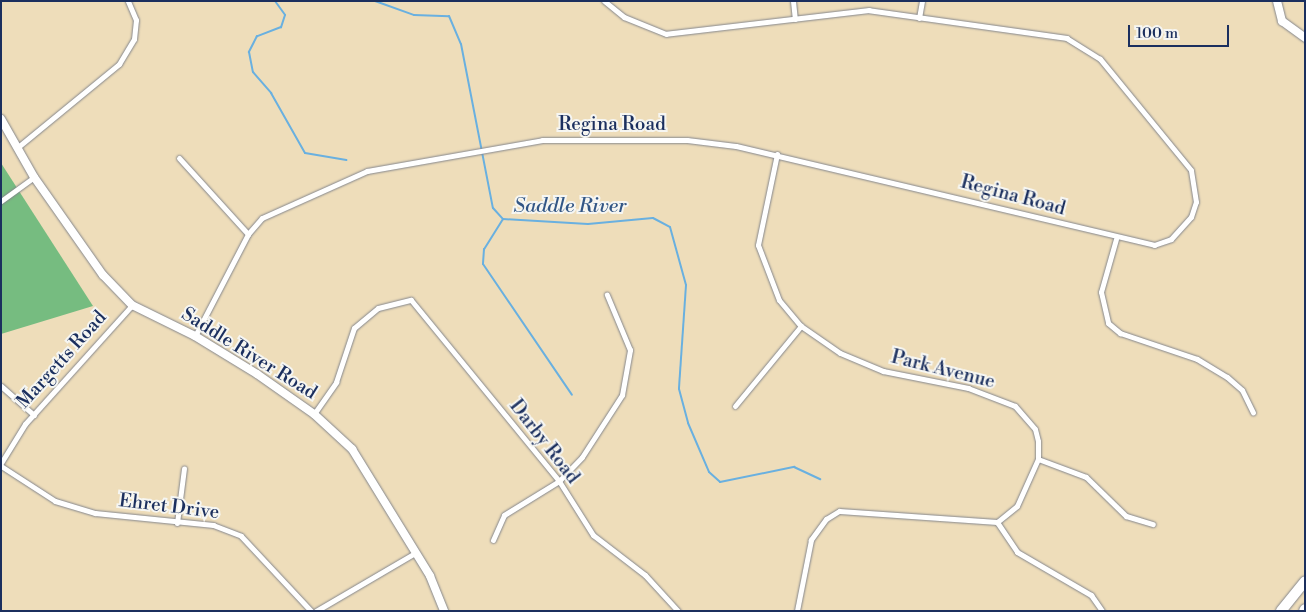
<!DOCTYPE html>
<html>
<head>
<meta charset="utf-8">
<style>
  body { margin:0 }
  #map { position:relative; width:1306px; height:612px; overflow:hidden; background:#eeddba; font-family:"Libre Bodoni",serif }
  div>[style] { position:absolute }
  .forest>* { inset:0; background:#76bc80 }
  .stream>* { height:2px; margin:-1px; padding:0 1px; transform-origin:1px; border-radius:1px; background:#69b0e0 }
  .roads { filter:drop-shadow(0 0 1px #84868c) drop-shadow(0 0 1px #84868c) }
  .street>* { height:5px; margin:-2.5px; padding:0 2.5px; transform-origin:2.5px; border-radius:2.5px; background:#fff }
  .secondary>* { height:8px; margin:-4px; padding:0 4px; transform-origin:4px; border-radius:4px; background:#fff }
  .highway>* { height:10px; margin:-5px; padding:0 5px; transform-origin:5px; border-radius:5px; background:#fff }
  span { translate:-50% -50%; white-space:nowrap; text-align:center; line-height:1.15; -webkit-text-stroke:4px #f6f6f2; paint-order:stroke }
  .street-label { font-size:19px; color:#1b2f5e }
  .water-label { font-size:20px; color:#325685; font-style:italic }
  .frame { position:absolute; inset:0; border:2px solid #1b2f5e; pointer-events:none }
  .scale { position:absolute; left:1128px; top:25px; width:101px; height:22px; box-sizing:border-box; border:2px solid #1b2f5e; border-top:0; padding-left:6px; font-size:15px; line-height:18px; white-space:nowrap; color:#1b2f5e; -webkit-text-stroke:4px #f6f6f2; paint-order:stroke }
</style>
</head>
<body>
<div id="map">
  <div class="forest">
    <i style="clip-path:polygon(1px 163px,93px 306px,1px 334px)"></i>
  </div>
  <div class="stream">
    <i style="left:275px;top:1px;width:17px;rotate:54deg"></i>
    <i style="left:285px;top:15px;width:13px;rotate:108deg"></i>
    <i style="left:281px;top:27px;width:26px;rotate:159deg"></i>
    <i style="left:257px;top:36px;width:18px;rotate:117deg"></i>
    <i style="left:249px;top:52px;width:20px;rotate:79deg"></i>
    <i style="left:253px;top:72px;width:28px;rotate:49deg"></i>
    <i style="left:271px;top:93px;width:69px;rotate:60.5deg"></i>
    <i style="left:305px;top:153px;width:42px;rotate:9.7deg"></i>
    <i style="left:375px;top:1px;width:41px;rotate:19.7deg"></i>
    <i style="left:414px;top:15px;width:35px;rotate:2deg"></i>
    <i style="left:449px;top:16px;width:30px;rotate:67deg"></i>
    <i style="left:461px;top:44px;width:167px;rotate:79deg"></i>
    <i style="left:493px;top:208px;width:15px;rotate:48deg"></i>
    <i style="left:503px;top:219px;width:85px;rotate:3.4deg"></i>
    <i style="left:588px;top:224px;width:65px;rotate:-5.3deg"></i>
    <i style="left:653px;top:218px;width:19px;rotate:28deg"></i>
    <i style="left:670px;top:227px;width:60px;rotate:74.6deg"></i>
    <i style="left:686px;top:285px;width:104px;rotate:93.9deg"></i>
    <i style="left:679px;top:389px;width:35px;rotate:75deg"></i>
    <i style="left:688px;top:423px;width:53px;rotate:66.8deg"></i>
    <i style="left:709px;top:472px;width:15px;rotate:42deg"></i>
    <i style="left:720px;top:482px;width:76px;rotate:-11.5deg"></i>
    <i style="left:794px;top:467px;width:29px;rotate:25deg"></i>
    <i style="left:503px;top:219px;width:36px;rotate:122deg"></i>
    <i style="left:484px;top:249px;width:15px;rotate:94deg"></i>
    <i style="left:483px;top:264px;width:158px;rotate:55.8deg"></i>
  </div>
  <div class="roads">
    <div class="street">
      <i style="left:793px;top:1px;width:18px;rotate:84deg"></i>
      <i style="left:919px;top:18px;width:17px;rotate:-80deg"></i>
      <i style="left:18px;top:147px;width:131px;rotate:-39.4deg"></i>
      <i style="left:119px;top:64px;width:29px;rotate:-59deg"></i>
      <i style="left:134px;top:39px;width:19px;rotate:-84deg"></i>
      <i style="left:136px;top:20px;width:21px;rotate:-113deg"></i>
      <i style="left:777px;top:154px;width:93px;rotate:101.8deg"></i>
      <i style="left:758px;top:245px;width:59px;rotate:69.1deg"></i>
      <i style="left:779px;top:300px;width:34px;rotate:50deg"></i>
      <i style="left:801px;top:326px;width:47px;rotate:34.7deg"></i>
      <i style="left:840px;top:353px;width:47px;rotate:22.7deg"></i>
      <i style="left:883px;top:371px;width:87px;rotate:11.3deg"></i>
      <i style="left:968px;top:388px;width:50px;rotate:21deg"></i>
      <i style="left:1015px;top:406px;width:30px;rotate:49deg"></i>
      <i style="left:1035px;top:429px;width:12px;rotate:76deg"></i>
      <i style="left:1038px;top:441px;width:18px;rotate:90deg"></i>
      <i style="left:1038px;top:459px;width:51px;rotate:114.1deg"></i>
      <i style="left:1017px;top:506px;width:26px;rotate:141deg"></i>
      <i style="left:997px;top:522px;width:158px;rotate:-176deg"></i>
      <i style="left:839px;top:511px;width:15px;rotate:148deg"></i>
      <i style="left:826px;top:519px;width:26px;rotate:126deg"></i>
      <i style="left:811px;top:540px;width:72px;rotate:101.2deg"></i>
      <i style="left:179px;top:158px;width:103px;rotate:47.8deg"></i>
      <i style="left:1px;top:201px;width:41px;rotate:-36deg"></i>
      <i style="left:1116px;top:239px;width:55px;rotate:105.8deg"></i>
      <i style="left:1101px;top:292px;width:32px;rotate:77deg"></i>
      <i style="left:1108px;top:323px;width:16px;rotate:40deg"></i>
      <i style="left:1120px;top:333px;width:81px;rotate:18.7deg"></i>
      <i style="left:1197px;top:359px;width:35px;rotate:31deg"></i>
      <i style="left:1227px;top:377px;width:20px;rotate:41deg"></i>
      <i style="left:1242px;top:390px;width:25px;rotate:64deg"></i>
      <i style="left:195px;top:336px;width:115px;rotate:-62.5deg"></i>
      <i style="left:248px;top:234px;width:21px;rotate:-49deg"></i>
      <i style="left:262px;top:218px;width:115px;rotate:-24.1deg"></i>
      <i style="left:367px;top:171px;width:178px;rotate:-10deg"></i>
      <i style="left:542px;top:140px;width:145px"></i>
      <i style="left:687px;top:140px;width:49px;rotate:7deg"></i>
      <i style="left:736px;top:146px;width:430px;rotate:13.3deg"></i>
      <i style="left:1154px;top:245px;width:18px;rotate:-19deg"></i>
      <i style="left:1171px;top:239px;width:30px;rotate:-48deg"></i>
      <i style="left:1191px;top:217px;width:16px;rotate:-72deg"></i>
      <i style="left:1196px;top:202px;width:32px;rotate:-99deg"></i>
      <i style="left:1191px;top:170px;width:144px;rotate:-129.3deg"></i>
      <i style="left:1100px;top:59px;width:39px;rotate:-148deg"></i>
      <i style="left:1067px;top:38px;width:200px;rotate:-172deg"></i>
      <i style="left:869px;top:10px;width:204px;rotate:173.3deg"></i>
      <i style="left:666px;top:34px;width:45px;rotate:-158deg"></i>
      <i style="left:624px;top:17px;width:26px;rotate:-141deg"></i>
      <i style="left:1px;top:386px;width:44px;rotate:41.3deg"></i>
      <i style="left:735px;top:406px;width:104px;rotate:-50.5deg"></i>
      <i style="left:314px;top:414px;width:39px;rotate:-55deg"></i>
      <i style="left:336px;top:382px;width:57px;rotate:-71.6deg"></i>
      <i style="left:354px;top:328px;width:31px;rotate:-40deg"></i>
      <i style="left:378px;top:308px;width:34px;rotate:-14deg"></i>
      <i style="left:411px;top:300px;width:234px;rotate:50.7deg"></i>
      <i style="left:559px;top:481px;width:64px;rotate:57.8deg"></i>
      <i style="left:593px;top:535px;width:66px;rotate:37.6deg"></i>
      <i style="left:645px;top:575px;width:49px;rotate:47.5deg"></i>
      <i style="left:1038px;top:459px;width:51px;rotate:20.6deg"></i>
      <i style="left:1086px;top:477px;width:56px;rotate:44.3deg"></i>
      <i style="left:1126px;top:516px;width:28px;rotate:17deg"></i>
      <i style="left:1px;top:463px;width:46px;rotate:-58.4deg"></i>
      <i style="left:25px;top:424px;width:160px;rotate:-48deg"></i>
      <i style="left:1px;top:466px;width:64px;rotate:32.9deg"></i>
      <i style="left:55px;top:501px;width:42px;rotate:16.7deg"></i>
      <i style="left:95px;top:513px;width:119px;rotate:5.8deg"></i>
      <i style="left:213px;top:525px;width:30px;rotate:21deg"></i>
      <i style="left:241px;top:536px;width:103px;rotate:47deg"></i>
      <i style="left:997px;top:522px;width:36px;rotate:56deg"></i>
      <i style="left:1017px;top:552px;width:86px;rotate:30.2deg"></i>
      <i style="left:1091px;top:595px;width:19px;rotate:55deg"></i>
      <i style="left:177px;top:523px;width:55px;rotate:-82.7deg"></i>
      <i style="left:493px;top:540px;width:27px;rotate:-66deg"></i>
      <i style="left:504px;top:515px;width:65px;rotate:-31.7deg"></i>
      <i style="left:559px;top:481px;width:33px;rotate:-46deg"></i>
      <i style="left:582px;top:457px;width:74px;rotate:-57.2deg"></i>
      <i style="left:622px;top:395px;width:46px;rotate:-79.9deg"></i>
      <i style="left:630px;top:350px;width:60px;rotate:-112.7deg"></i>
      <i style="left:316px;top:611px;width:115px;rotate:-30.4deg"></i>
    </div>
    <div class="secondary">
      <i style="left:1277px;top:1px;width:21px;rotate:76deg"></i>
      <i style="left:1282px;top:21px;width:29px;rotate:36deg"></i>
      <i style="left:1px;top:119px;width:67px;rotate:60.4deg"></i>
      <i style="left:34px;top:177px;width:120px;rotate:54.9deg"></i>
      <i style="left:103px;top:275px;width:42px;rotate:46deg"></i>
      <i style="left:132px;top:305px;width:70px;rotate:26.2deg"></i>
      <i style="left:195px;top:336px;width:73px;rotate:31.5deg"></i>
      <i style="left:257px;top:374px;width:70px;rotate:35.1deg"></i>
      <i style="left:314px;top:414px;width:52px;rotate:42.6deg"></i>
      <i style="left:352px;top:449px;width:149px;rotate:58.4deg"></i>
      <i style="left:430px;top:576px;width:38px;rotate:68deg"></i>
    </div>
    <div class="highway">
      <i style="left:1281px;top:611px;width:38px;rotate:-51deg"></i>
      <i style="left:1304px;top:611px;width:2px;rotate:-63deg"></i>
    </div>
  </div>
  <div class="street-label">
    <span style="left:612px;top:125px">Regina Road</span>
    <span style="left:1013px;top:196px;rotate:15deg">Regina Road</span>
    <span style="left:249px;top:354px;rotate:32deg">Saddle River Road</span>
    <span style="left:62px;top:360px;rotate:-48deg">Margetts Road</span>
    <span style="left:943px;top:370px;rotate:14deg">Park Avenue</span>
    <span style="left:544px;top:442px;rotate:52deg">Darby Road</span>
    <span style="left:169px;top:507px;rotate:7deg">Ehret Drive</span>
  </div>
  <div class="water-label">
    <span style="left:570px;top:206px">Saddle River</span>
  </div>
  <div class="frame"></div>
  <div class="scale">100 m</div>
</div>
</body>
</html>
